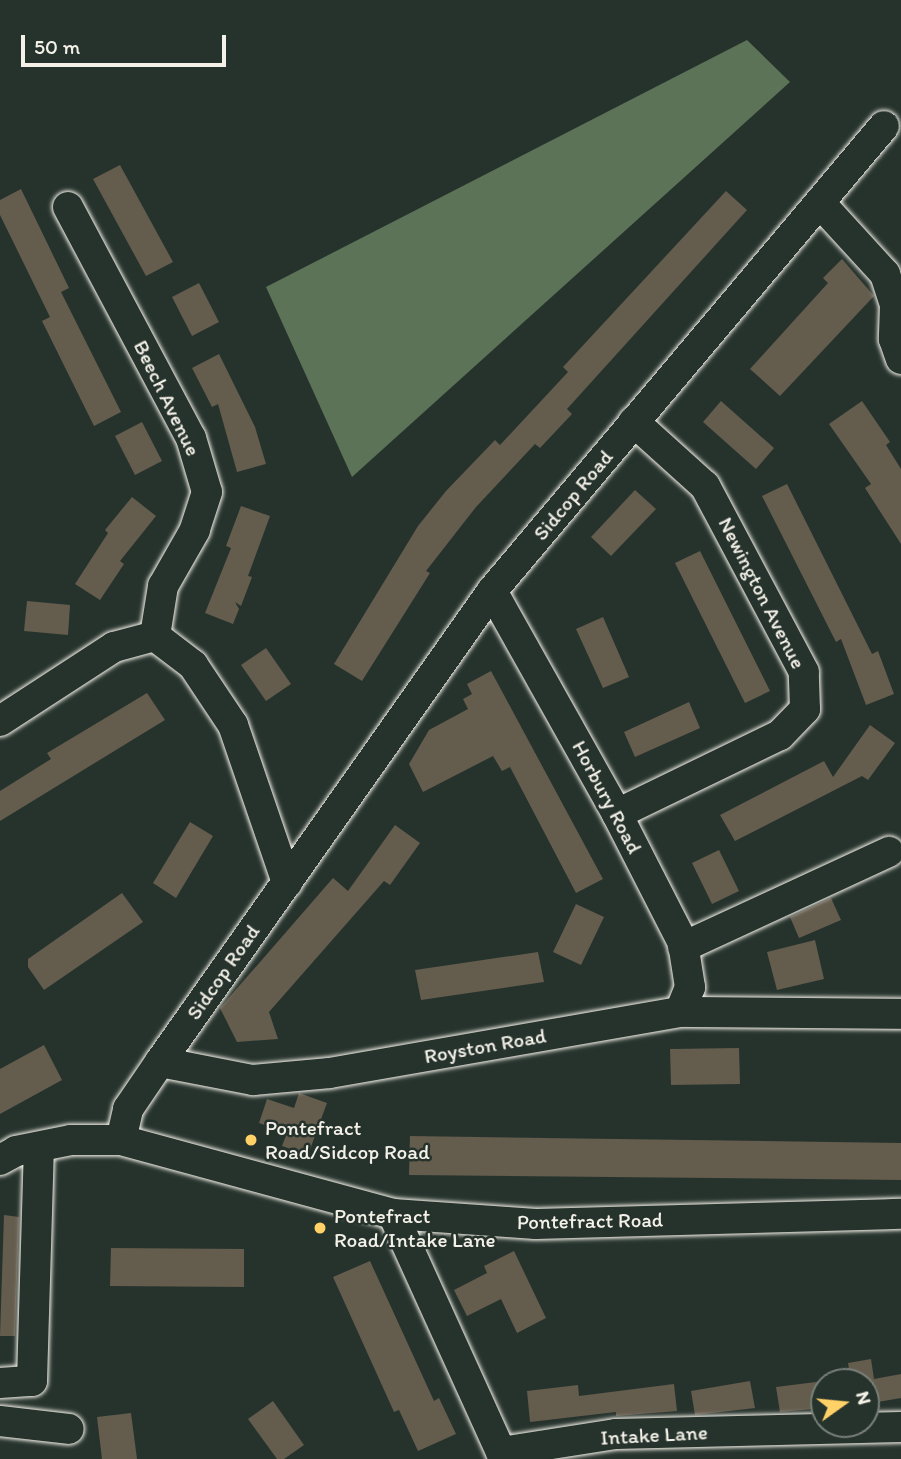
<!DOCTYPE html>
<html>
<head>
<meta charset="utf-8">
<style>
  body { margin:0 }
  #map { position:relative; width:901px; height:1459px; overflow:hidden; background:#26332d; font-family:Itim,sans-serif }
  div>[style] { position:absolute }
  .green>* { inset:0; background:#5c7358 }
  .building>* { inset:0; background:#645c4d }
  .roads { filter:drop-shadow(0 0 2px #f4f1e8) drop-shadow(0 0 2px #f4f1e8) }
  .minor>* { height:30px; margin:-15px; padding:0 15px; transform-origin:15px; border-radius:15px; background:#26332d }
  .dots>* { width:19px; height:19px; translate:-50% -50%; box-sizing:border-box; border:4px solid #26332d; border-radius:50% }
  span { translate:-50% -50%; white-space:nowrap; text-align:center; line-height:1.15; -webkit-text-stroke:5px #26332d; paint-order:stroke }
  .street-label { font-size:21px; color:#f4f1e8 }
  .poi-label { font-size:21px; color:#f4f1e8 }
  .left { translate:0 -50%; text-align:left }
  .north { position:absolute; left:810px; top:1368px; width:70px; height:70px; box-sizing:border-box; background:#26332d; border:2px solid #787f78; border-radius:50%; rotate:75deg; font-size:19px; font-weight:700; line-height:28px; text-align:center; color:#f4f1e8 }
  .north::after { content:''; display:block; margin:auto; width:24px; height:32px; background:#ffd166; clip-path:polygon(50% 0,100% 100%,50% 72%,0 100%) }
  .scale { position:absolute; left:21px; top:35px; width:205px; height:32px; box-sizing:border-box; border:4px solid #f4f1e8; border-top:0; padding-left:9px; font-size:21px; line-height:24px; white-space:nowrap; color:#f4f1e8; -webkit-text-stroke:5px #26332d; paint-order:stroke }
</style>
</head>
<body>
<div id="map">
  <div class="green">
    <i style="clip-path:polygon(747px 40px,790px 82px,352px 477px,266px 287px)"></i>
  </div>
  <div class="building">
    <i style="clip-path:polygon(120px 165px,173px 262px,146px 276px,93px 179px)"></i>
    <i style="clip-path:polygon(21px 189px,69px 288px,61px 292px,121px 412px,94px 426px,42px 321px,50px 317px,0 215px,0 200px)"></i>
    <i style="clip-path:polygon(726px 191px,747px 210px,567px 409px,572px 414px,540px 448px,535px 444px,476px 507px,426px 571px,430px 573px,362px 681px,334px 664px,418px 526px,446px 491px,495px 440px,500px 445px,568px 372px,563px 367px)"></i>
    <i style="clip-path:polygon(842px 259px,874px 296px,780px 396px,750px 369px,828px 283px,823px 278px)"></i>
    <i style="clip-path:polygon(199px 283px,219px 322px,192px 336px,172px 297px)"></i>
    <i style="clip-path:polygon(219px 354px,255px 427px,266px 464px,237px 472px,218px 404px,212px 407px,192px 368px)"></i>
    <i style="clip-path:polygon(721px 401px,774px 448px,756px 469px,703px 422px)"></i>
    <i style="clip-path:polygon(862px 401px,890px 442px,886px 445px,901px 469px,901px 544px,865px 488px,871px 484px,829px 424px)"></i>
    <i style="clip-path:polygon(142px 422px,162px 461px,135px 475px,115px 436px)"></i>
    <i style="clip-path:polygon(787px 484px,872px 654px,878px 651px,894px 694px,866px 705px,841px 639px,836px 642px,762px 496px)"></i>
    <i style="clip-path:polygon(635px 490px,656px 509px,611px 556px,591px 537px)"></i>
    <i style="clip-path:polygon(132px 497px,156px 516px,120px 561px,124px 564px,100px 600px,75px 584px,108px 533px,105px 530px)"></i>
    <i style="clip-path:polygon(241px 506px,270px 516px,248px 576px,252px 577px,241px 606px,235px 602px,239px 609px,233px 624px,205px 613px,231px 548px,226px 546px)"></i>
    <i style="clip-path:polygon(700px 551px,770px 691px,745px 703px,675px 563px)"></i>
    <i style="clip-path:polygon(27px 601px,70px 605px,68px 635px,24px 631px)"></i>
    <i style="clip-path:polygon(603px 617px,629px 677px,603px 688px,576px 629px)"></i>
    <i style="clip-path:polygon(266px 648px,291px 684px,266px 701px,241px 665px)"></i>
    <i style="clip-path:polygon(491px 671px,603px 879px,576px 893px,510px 767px,502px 771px,493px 756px,423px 792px,409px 764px,429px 730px,468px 709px,463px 699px,472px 694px,467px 684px)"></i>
    <i style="clip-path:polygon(147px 693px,165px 720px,0 821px,0 791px,51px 759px,47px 753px)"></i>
    <i style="clip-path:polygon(689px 702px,700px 728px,635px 757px,624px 732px)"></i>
    <i style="clip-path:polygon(870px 725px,895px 743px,868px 780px,862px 776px,735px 841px,720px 815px,824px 761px,833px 777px)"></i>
    <i style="clip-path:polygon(190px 822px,213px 836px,176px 898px,153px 883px)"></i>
    <i style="clip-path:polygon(395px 825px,420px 843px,390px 885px,384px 881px,269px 1012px,278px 1039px,237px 1042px,220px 1008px,333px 878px,348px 891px)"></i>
    <i style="clip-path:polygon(719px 850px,739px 891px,712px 904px,692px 863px)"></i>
    <i style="clip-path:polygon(122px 893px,143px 922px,44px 990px,28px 967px,28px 959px)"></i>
    <i style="clip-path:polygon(831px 898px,841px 920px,799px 938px,790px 917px)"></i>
    <i style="clip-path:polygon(576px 904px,604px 917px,581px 965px,553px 952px)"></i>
    <i style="clip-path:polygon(815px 940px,824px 979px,777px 990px,767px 952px)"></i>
    <i style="clip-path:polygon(538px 952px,544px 982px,421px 1000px,415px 970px)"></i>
    <i style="clip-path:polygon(44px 1045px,62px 1080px,0 1114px,0 1069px)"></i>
    <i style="clip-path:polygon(739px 1048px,740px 1084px,671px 1085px,670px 1049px)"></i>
    <i style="clip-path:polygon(299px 1093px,327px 1103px,308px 1155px,282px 1146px,287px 1133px,259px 1123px,267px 1099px,294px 1108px)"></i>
    <i style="clip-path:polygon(410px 1136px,901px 1143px,901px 1180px,409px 1175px)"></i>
    <i style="clip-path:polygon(4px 1215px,19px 1217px,15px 1336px,0 1336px)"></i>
    <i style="clip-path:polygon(111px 1248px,244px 1249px,244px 1287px,110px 1286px)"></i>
    <i style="clip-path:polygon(514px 1251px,546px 1318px,517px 1333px,501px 1299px,467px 1316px,454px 1290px,487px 1273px,484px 1266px)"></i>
    <i style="clip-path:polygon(370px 1261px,434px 1401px,439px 1398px,456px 1434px,418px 1451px,399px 1410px,394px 1412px,333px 1277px)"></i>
    <i style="clip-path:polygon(871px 1359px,874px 1379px,901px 1374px,901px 1398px,866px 1404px,866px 1382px,851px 1382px,848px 1363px)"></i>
    <i style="clip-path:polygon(750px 1381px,755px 1408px,695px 1415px,691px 1391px)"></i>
    <i style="clip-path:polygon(824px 1381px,824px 1408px,780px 1412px,776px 1387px)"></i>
    <i style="clip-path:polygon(674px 1384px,677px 1411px,616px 1416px,616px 1412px,530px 1422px,527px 1391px,578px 1385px,579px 1396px)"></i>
    <i style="clip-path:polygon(273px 1401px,304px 1445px,284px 1459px,277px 1459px,248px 1419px)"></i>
    <i style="clip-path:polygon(131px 1413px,137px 1459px,102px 1459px,97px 1417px)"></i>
  </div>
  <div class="roads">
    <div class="minor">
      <i style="left:820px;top:203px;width:96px;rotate:47.5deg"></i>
      <i style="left:885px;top:274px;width:33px;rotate:72deg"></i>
      <i style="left:895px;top:305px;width:34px;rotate:92deg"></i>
      <i style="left:894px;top:339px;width:21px;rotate:71deg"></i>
      <i style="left:68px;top:207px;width:262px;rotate:62deg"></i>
      <i style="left:191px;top:438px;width:56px;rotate:73.5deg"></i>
      <i style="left:207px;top:492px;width:40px;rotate:108deg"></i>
      <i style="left:195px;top:530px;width:64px;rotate:119.7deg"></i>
      <i style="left:163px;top:586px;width:51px;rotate:99.1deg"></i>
      <i style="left:492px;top:591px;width:256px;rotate:60.7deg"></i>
      <i style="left:617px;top:814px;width:145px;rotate:62.9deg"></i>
      <i style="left:683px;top:943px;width:45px;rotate:81deg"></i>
      <i style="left:690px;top:987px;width:27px;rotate:112deg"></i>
      <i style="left:155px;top:636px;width:48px;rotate:37.3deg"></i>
      <i style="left:193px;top:665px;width:72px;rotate:56.3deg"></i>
      <i style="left:233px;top:725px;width:167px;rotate:71.1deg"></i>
      <i style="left:0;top:721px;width:136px;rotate:-33deg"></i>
      <i style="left:114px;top:647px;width:42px;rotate:-15deg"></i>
      <i style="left:617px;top:814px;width:181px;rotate:-25.9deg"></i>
      <i style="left:780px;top:735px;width:36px;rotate:-46deg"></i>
      <i style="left:805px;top:709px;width:37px;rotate:-92deg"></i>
      <i style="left:804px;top:672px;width:211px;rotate:-118deg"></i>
      <i style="left:705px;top:486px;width:96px;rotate:-138deg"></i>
      <i style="left:683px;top:947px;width:227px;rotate:-24.8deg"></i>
      <i style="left:160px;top:1062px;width:576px;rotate:-54.82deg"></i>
      <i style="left:492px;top:591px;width:608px;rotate:-49.87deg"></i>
      <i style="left:121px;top:1140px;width:32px;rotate:-77deg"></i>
      <i style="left:128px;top:1109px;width:57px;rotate:-55.8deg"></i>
      <i style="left:160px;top:1062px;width:95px;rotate:11deg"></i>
      <i style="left:253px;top:1080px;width:77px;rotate:-5.2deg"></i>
      <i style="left:330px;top:1073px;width:355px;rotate:-9.9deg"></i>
      <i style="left:680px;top:1012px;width:221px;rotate:0.5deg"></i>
      <i style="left:0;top:1160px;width:18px;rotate:-29deg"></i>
      <i style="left:16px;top:1151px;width:56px;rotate:-11.3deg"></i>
      <i style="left:71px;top:1140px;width:50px"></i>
      <i style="left:121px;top:1140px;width:282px;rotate:15.2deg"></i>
      <i style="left:393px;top:1214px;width:143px;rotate:4deg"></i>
      <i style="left:536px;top:1224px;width:365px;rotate:-1.6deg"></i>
      <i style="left:393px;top:1214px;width:261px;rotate:65.6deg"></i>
      <i style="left:501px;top:1452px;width:116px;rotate:-8.9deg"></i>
      <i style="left:616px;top:1434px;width:285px;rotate:-1.4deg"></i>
      <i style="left:0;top:1383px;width:32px;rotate:-4deg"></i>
      <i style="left:32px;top:1381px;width:234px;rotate:-88.3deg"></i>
      <i style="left:0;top:1421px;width:69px;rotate:6.6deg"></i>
    </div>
  </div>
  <div class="dots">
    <i style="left:251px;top:1140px;background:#ffd166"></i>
    <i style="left:320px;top:1228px;background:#ffd166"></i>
  </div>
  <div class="street-label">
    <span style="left:167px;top:398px;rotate:64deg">Beech Avenue</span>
    <span style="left:573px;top:495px;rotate:-50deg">Sidcop Road</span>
    <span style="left:762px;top:593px;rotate:63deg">Newington Avenue</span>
    <span style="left:607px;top:797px;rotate:62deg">Horbury Road</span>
    <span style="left:223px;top:972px;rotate:-55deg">Sidcop Road</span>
    <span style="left:485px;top:1046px;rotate:-10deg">Royston Road</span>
    <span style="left:590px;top:1221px;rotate:-1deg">Pontefract Road</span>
    <span style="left:654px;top:1435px;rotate:-3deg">Intake Lane</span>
  </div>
  <div class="poi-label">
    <span class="left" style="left:265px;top:1140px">Pontefract<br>Road/Sidcop Road</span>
    <span class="left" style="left:334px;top:1228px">Pontefract<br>Road/Intake Lane</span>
  </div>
  <div class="north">N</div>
  <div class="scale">50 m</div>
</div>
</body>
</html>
